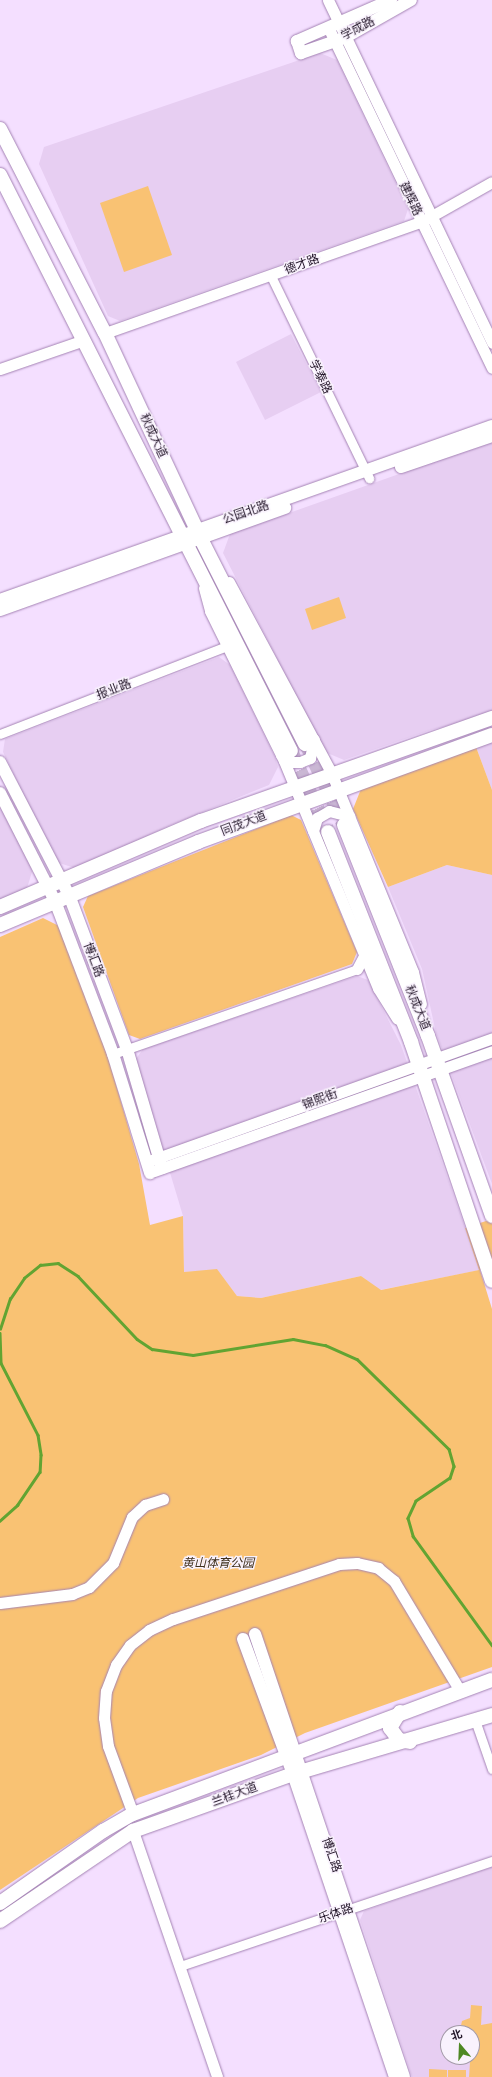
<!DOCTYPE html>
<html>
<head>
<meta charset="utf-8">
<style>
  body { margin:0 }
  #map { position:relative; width:492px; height:2077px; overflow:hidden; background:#f4dfff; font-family:"Times New Roman","Noto Sans SC",serif }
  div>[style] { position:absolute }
  .built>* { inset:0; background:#e7cef2 }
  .green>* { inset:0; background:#f9c273 }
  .stream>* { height:2.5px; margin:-1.25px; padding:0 1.25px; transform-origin:1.25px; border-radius:1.25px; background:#62a432 }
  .primary-tunnel>* { height:14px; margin-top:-7px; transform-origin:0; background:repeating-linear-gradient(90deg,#cab7d4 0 14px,transparent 0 21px) }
  .roads { filter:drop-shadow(0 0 1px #a483b4) drop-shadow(0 0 1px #a483b4) }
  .minor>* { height:9px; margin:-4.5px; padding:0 4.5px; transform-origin:4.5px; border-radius:4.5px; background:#fff }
  .tertiary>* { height:11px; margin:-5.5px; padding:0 5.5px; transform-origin:5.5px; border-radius:5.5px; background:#fff }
  .secondary>* { height:12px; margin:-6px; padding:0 6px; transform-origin:6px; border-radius:6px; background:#fff }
  .primary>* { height:14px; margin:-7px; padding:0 7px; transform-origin:7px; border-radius:7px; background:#fff }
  span { translate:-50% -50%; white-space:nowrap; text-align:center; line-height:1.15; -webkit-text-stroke:3px #f9f2fd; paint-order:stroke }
  .street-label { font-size:12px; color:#231629 }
  .park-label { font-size:12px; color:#40311d; font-style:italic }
  .north { position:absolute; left:440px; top:2025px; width:40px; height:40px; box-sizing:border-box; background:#f9f2fd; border:1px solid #a39aa8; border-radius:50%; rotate:341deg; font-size:11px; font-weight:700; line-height:16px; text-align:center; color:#231629 }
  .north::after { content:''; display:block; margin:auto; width:14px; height:18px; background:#4f8824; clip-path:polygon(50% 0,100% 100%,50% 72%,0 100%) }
</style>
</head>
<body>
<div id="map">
  <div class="built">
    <i style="clip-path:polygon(320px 53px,337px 60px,408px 209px,404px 221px,120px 321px,108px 316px,39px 164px,44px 147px)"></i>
    <i style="clip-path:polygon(291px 334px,321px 392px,265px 420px,236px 362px)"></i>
    <i style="clip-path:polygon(492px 441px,492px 714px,431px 730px,344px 760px,325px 752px,223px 553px,230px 534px)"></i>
    <i style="clip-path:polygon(219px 657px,230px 665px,275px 757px,278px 767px,269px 785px,166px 827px,78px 869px,56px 862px,3px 752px,5px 739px)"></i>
    <i style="clip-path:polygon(492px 741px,492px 790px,476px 747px)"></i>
    <i style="clip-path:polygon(0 804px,31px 862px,32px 872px,27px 888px,0 903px)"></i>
    <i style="clip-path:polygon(447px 865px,492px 875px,492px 1184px,436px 1033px,422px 969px,388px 887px)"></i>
    <i style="clip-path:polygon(357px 976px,368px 980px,401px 1045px,480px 1270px,380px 1290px,361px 1276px,261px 1298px,237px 1296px,217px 1270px,184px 1272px,183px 1216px,136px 1059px,143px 1049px)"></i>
    <i style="clip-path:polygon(evenodd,492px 1867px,492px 2077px,412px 2077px,360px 1920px,364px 1911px,492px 1867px,448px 2033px,472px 2033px,472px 2057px,448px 2057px,448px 2033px)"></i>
  </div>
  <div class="green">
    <i style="clip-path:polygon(148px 186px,172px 255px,124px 272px,100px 203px)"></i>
    <i style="clip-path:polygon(339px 597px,346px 618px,312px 630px,305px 609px)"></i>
    <i style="clip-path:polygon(476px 747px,492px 790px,492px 875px,447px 865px,388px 887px,353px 809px,361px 789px)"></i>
    <i style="clip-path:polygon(291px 815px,301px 820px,357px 952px,352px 964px,140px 1039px,129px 1035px,83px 907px,88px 896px)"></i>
    <i style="clip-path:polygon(43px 918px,59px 926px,108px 1057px,139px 1164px,150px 1225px,183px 1216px,184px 1272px,217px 1269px,237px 1296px,261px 1298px,361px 1276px,381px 1290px,479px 1270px,465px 1228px,492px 1219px,492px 1266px,480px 1270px,492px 1309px,492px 1667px,305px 1733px,261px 1755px,138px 1798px,0 1890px,0 937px)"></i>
    <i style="clip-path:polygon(471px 2005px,482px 2006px,481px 2025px,492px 2023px,492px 2077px,469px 2077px,472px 2033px,460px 2030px,462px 2021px,470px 2018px)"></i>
    <i style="clip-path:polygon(429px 2069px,447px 2070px,447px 2077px,429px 2077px)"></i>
    <i style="clip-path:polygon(448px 2070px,466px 2070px,466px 2077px,448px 2077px)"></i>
  </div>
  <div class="stream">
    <i style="left:0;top:1329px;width:32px;rotate:-72deg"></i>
    <i style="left:10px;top:1299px;width:25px;rotate:-56deg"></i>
    <i style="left:24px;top:1278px;width:21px;rotate:-39deg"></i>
    <i style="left:40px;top:1265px;width:18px;rotate:-6deg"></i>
    <i style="left:58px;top:1263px;width:24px;rotate:33deg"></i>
    <i style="left:78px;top:1276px;width:86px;rotate:46.9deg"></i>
    <i style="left:137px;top:1339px;width:18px;rotate:34deg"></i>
    <i style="left:152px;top:1349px;width:41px;rotate:8.3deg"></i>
    <i style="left:193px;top:1355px;width:101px;rotate:-9.1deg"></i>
    <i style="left:293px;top:1339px;width:33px;rotate:11deg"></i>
    <i style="left:325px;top:1345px;width:35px;rotate:24deg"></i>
    <i style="left:357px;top:1359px;width:129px;rotate:44.4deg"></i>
    <i style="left:449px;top:1449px;width:18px;rotate:74deg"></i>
    <i style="left:454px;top:1466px;width:13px;rotate:108deg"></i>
    <i style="left:450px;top:1478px;width:41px;rotate:145.9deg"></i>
    <i style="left:416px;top:1501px;width:19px;rotate:115deg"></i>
    <i style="left:408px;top:1518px;width:19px;rotate:74deg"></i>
    <i style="left:413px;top:1536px;width:135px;rotate:54.1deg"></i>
    <i style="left:0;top:1333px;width:30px;rotate:88deg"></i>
    <i style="left:1px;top:1363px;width:81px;rotate:62.8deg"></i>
    <i style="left:38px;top:1435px;width:20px;rotate:81deg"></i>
    <i style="left:41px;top:1455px;width:17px;rotate:93deg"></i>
    <i style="left:40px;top:1472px;width:40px;rotate:124deg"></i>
    <i style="left:18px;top:1505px;width:24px;rotate:138deg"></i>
  </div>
  <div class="primary-tunnel">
    <i style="left:306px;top:744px;width:87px;rotate:64.9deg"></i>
    <i style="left:291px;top:751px;width:89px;rotate:65.4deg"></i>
  </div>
  <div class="roads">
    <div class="minor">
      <i style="left:271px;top:276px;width:225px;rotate:64.1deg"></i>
      <i style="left:0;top:734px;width:243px;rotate:-21.2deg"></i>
      <i style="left:113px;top:1054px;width:258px;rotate:-19.2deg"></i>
      <i style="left:475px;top:1720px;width:52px;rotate:70.9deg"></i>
      <i style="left:180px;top:1966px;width:329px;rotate:-18.6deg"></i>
    </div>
    <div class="tertiary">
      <i style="left:328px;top:0;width:380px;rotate:64.4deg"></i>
      <i style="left:329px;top:29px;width:376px;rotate:64.3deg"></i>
      <i style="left:105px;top:333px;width:335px;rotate:-19.4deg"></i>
      <i style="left:421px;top:222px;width:81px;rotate:-29.4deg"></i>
      <i style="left:0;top:369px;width:89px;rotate:-19deg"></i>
      <i style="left:229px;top:582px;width:216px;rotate:61.8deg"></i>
      <i style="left:331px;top:772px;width:216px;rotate:67.7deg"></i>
      <i style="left:413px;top:972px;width:33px;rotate:76deg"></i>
      <i style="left:204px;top:588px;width:24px;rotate:75deg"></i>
      <i style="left:210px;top:611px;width:167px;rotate:63.7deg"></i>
      <i style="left:284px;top:761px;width:246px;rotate:67.5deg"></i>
      <i style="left:378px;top:988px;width:36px;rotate:58deg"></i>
      <i style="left:281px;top:755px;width:11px;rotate:38deg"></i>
      <i style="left:290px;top:762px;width:10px"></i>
      <i style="left:300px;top:762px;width:11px;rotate:-22deg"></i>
      <i style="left:310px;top:758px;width:19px;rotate:-78deg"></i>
      <i style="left:313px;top:831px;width:14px;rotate:-73deg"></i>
      <i style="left:317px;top:818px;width:14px;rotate:-30deg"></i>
      <i style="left:329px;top:811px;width:21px;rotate:14deg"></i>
      <i style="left:357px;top:969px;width:17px;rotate:-62deg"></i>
      <i style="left:152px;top:1160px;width:361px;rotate:-19.7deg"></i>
      <i style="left:154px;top:1171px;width:359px;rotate:-19.5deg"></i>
      <i style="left:0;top:1603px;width:73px;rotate:-7.1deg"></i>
      <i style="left:72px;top:1594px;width:18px;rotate:-22deg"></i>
      <i style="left:89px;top:1587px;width:34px;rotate:-45deg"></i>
      <i style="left:113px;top:1563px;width:50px;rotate:-67.6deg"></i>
      <i style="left:132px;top:1517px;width:18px;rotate:-43deg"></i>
      <i style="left:145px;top:1505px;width:19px;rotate:-18deg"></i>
      <i style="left:133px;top:1814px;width:72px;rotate:-110.2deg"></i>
      <i style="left:108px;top:1746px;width:28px;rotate:-98deg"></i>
      <i style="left:104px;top:1718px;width:27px;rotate:-86deg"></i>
      <i style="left:106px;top:1691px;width:28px;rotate:-69deg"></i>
      <i style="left:116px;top:1665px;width:24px;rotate:-55deg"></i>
      <i style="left:130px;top:1645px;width:24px;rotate:-38deg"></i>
      <i style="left:149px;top:1630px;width:26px;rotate:-25deg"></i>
      <i style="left:173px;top:1619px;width:175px;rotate:-18.3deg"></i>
      <i style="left:339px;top:1564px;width:18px;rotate:-3deg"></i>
      <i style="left:357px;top:1563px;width:22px;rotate:13deg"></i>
      <i style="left:378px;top:1568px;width:21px;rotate:39deg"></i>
      <i style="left:394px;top:1581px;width:128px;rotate:59deg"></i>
      <i style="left:133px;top:1831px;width:260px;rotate:71.1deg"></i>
    </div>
    <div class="secondary">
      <i style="left:391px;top:0;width:103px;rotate:156.4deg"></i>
      <i style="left:297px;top:41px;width:13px;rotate:72deg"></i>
      <i style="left:301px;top:53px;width:46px;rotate:-19.2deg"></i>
      <i style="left:344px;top:38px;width:77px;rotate:-29.6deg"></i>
      <i style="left:401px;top:467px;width:96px;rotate:-18.8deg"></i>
      <i style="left:0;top:600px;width:522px;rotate:-19.48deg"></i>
      <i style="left:0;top:610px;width:303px;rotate:-19.7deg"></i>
      <i style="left:0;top:762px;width:150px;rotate:62.6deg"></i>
      <i style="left:69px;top:895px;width:165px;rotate:69.4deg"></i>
      <i style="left:127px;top:1049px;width:124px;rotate:73.6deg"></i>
      <i style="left:0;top:793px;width:121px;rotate:63deg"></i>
      <i style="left:55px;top:901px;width:164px;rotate:69.2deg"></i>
      <i style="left:113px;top:1054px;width:125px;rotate:72.7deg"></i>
      <i style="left:255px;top:1634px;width:467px;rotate:71.4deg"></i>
      <i style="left:243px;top:1639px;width:144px;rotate:69.7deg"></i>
      <i style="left:293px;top:1774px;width:320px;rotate:71.4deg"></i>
    </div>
    <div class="primary">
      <i style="left:0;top:129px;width:229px;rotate:62.8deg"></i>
      <i style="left:105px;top:333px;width:227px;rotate:65deg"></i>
      <i style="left:201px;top:539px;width:230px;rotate:63.1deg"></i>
      <i style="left:0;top:175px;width:645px;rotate:63.2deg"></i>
      <i style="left:344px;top:825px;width:227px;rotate:68.3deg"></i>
      <i style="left:428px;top:1036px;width:191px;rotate:70.4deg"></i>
      <i style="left:328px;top:832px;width:226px;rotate:68.4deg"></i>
      <i style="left:411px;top:1042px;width:252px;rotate:71.3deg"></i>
      <i style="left:0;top:907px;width:219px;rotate:-23.2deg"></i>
      <i style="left:201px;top:821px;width:309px;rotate:-19.5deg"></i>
      <i style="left:0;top:925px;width:215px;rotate:-22.7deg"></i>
      <i style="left:198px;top:842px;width:313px;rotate:-20deg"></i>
      <i style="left:400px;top:1712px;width:19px;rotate:122deg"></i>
      <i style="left:390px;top:1728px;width:15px;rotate:53deg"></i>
      <i style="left:399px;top:1740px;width:11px;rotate:10deg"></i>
      <i style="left:0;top:1903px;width:126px;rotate:-35deg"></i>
      <i style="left:103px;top:1831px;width:34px;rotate:-30deg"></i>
      <i style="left:133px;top:1814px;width:383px;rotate:-20.5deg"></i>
      <i style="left:0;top:1921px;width:161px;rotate:-34.1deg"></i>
      <i style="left:133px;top:1831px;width:170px;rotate:-19.6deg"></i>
      <i style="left:293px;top:1774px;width:208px;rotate:-16.5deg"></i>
    </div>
  </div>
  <div class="street-label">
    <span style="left:358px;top:29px;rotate:-27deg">学成路</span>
    <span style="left:410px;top:199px;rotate:64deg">建辉路</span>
    <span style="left:302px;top:265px;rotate:-20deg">德才路</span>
    <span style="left:320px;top:377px;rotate:64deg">学泰路</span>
    <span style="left:153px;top:436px;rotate:65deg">秋成大道</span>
    <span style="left:246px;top:513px;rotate:-19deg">公园北路</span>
    <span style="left:114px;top:690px;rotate:-21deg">报业路</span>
    <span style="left:244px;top:824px;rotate:-21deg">同茂大道</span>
    <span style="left:93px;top:960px;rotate:69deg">博汇路</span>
    <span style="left:417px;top:1008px;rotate:68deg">秋成大道</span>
    <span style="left:320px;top:1100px;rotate:-20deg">锦熙街</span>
    <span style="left:235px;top:1795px;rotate:-20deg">兰桂大道</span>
    <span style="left:331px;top:1855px;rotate:71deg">博汇路</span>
    <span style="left:336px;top:1914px;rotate:-19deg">乐体路</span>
  </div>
  <div class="park-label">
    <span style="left:218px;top:1564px">黄山体育公园</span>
  </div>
  <div class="north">北</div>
</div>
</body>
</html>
